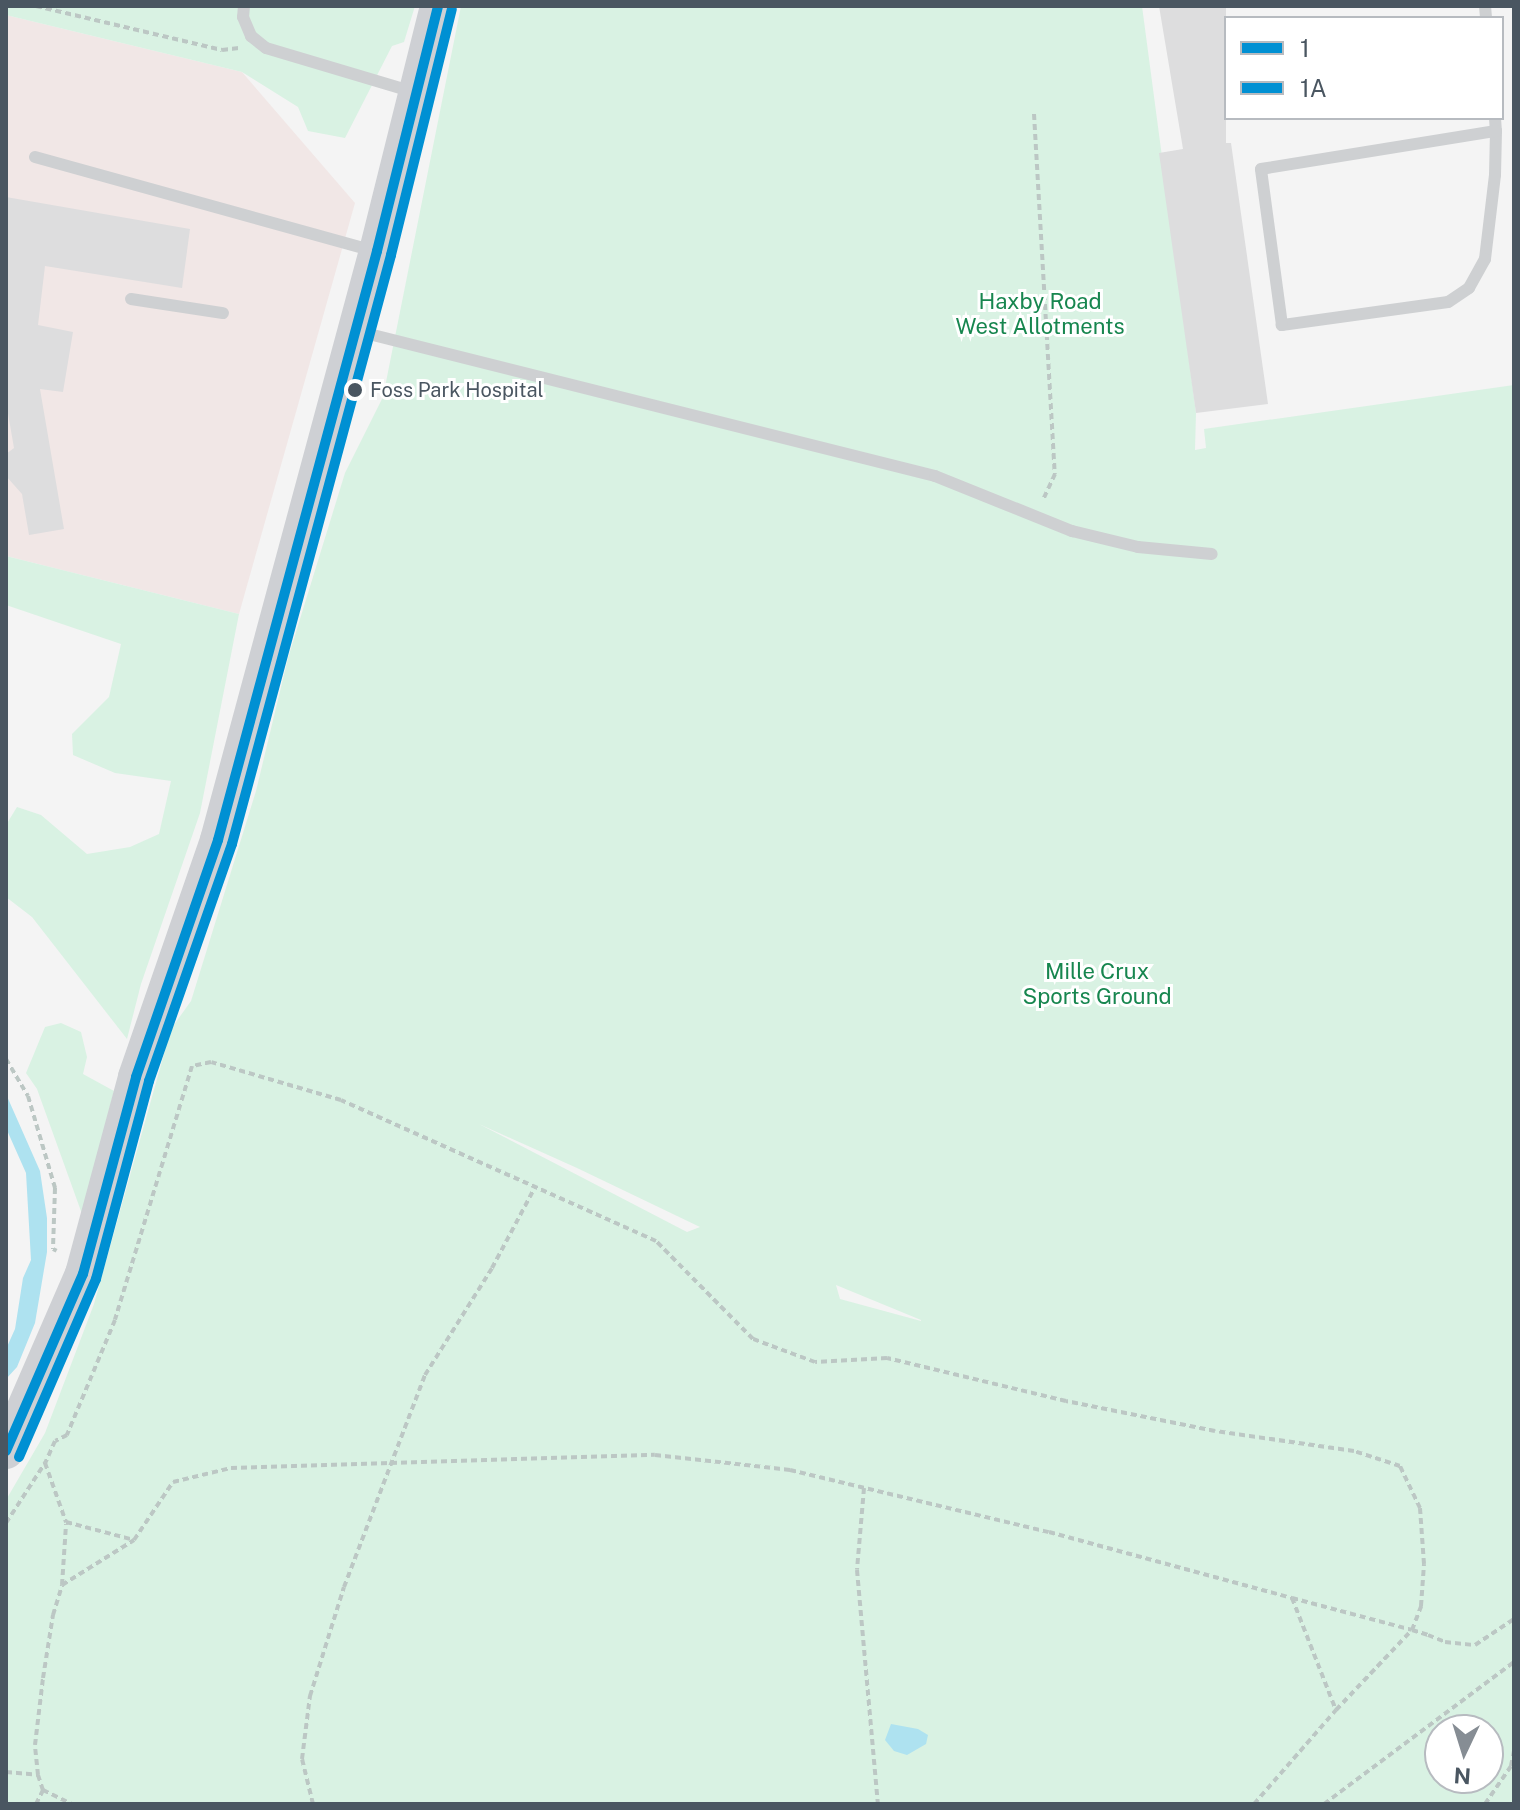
<!DOCTYPE html>
<html>
<head>
<meta charset="utf-8">
<style>
  body { margin:0 }
  #map { position:relative; width:1520px; height:1810px; overflow:hidden; background:#f4f4f4; font-family:"Public Sans",sans-serif }
  div>[style] { position:absolute }
  .medical>* { inset:0; background:#f1e7e6 }
  .green>* { inset:0; background:#d9f2e3 }
  .water>* { inset:0; background:#aee2f0 }
  .building>* { inset:0; background:#ddddde }
  .path>* { height:4px; margin-top:-2px; transform-origin:0; background:repeating-linear-gradient(90deg,#bcc7c4 0 6px,transparent 0 10px) }
  .lane>* { height:12px; margin:-6px; padding:0 6px; transform-origin:6px; border-radius:6px; background:#ced0d2 }
  .secondary>* { height:36px; margin:-18px; padding:0 18px; transform-origin:18px; border-radius:18px; background:#ced0d4 }
  .bus-1>* { height:10px; margin:-5px; padding:0 5px; transform-origin:5px; border-radius:5px; background:#0090d3 }
  .bus-2>* { height:10px; margin:-5px; padding:0 5px; transform-origin:5px; border-radius:5px; background:#0090d3 }
  .dots>* { width:22px; height:22px; translate:-50% -50%; box-sizing:border-box; border:4px solid #fff; border-radius:50% }
  span { translate:-50% -50%; white-space:nowrap; text-align:center; line-height:1.15; -webkit-text-stroke:6px #fff; paint-order:stroke }
  .bus-label { font-size:20px; color:#4a5661 }
  .left { translate:0 -50%; text-align:left }
  .park-label { font-size:22px; color:#17864f }
  .frame { position:absolute; inset:0; border:8px solid #4a5661; pointer-events:none }
  .legend { position:absolute; left:1224px; top:16px; width:280px; height:104px; box-sizing:border-box; background:#fff; border:2px solid #b7bbc0; margin:0; padding:10px 14px; list-style:none; font-size:24px; color:#4a5661 }
  .legend li { display:flex; align-items:center; gap:16px; height:40px }
  .legend b { width:40px; border:2px solid #b7bbc0 }
  .north { position:absolute; left:1424px; top:1714px; width:80px; height:80px; box-sizing:border-box; background:#fff; border:2px solid #b7bbc0; border-radius:50%; rotate:184deg; font-size:22px; font-weight:700; line-height:32px; text-align:center; color:#4a5661 }
  .north::after { content:''; display:block; margin:auto; width:28px; height:36px; background:#868d94; clip-path:polygon(50% 0,100% 100%,50% 72%,0 100%) }
</style>
</head>
<body>
<div id="map">
  <div class="medical">
    <i style="clip-path:polygon(6px 15px,242px 72px,355px 203px,239px 614px,6px 556px)"></i>
  </div>
  <div class="green">
    <i style="clip-path:polygon(6px 6px,415px 6px,404px 42px,392px 46px,345px 138px,308px 131px,298px 107px,242px 72px,6px 15px)"></i>
    <i style="clip-path:polygon(evenodd,461px 6px,1142px 6px,1196px 413px,1195px 450px,1206px 448px,1204px 429px,1514px 385px,1514px 1804px,6px 1804px,6px 1500px,45px 1433px,94px 1304px,171px 1029px,191px 1001px,256px 791px,288px 658px,345px 473px,383px 397px,461px 6px,479px 1124px,577px 1168px,700px 1227px,687px 1232px,479px 1124px,461px 6px,836px 1285px,921px 1320px,921px 1321px,840px 1299px,836px 1285px,461px 6px,1440px 1730px,1488px 1730px,1488px 1778px,1440px 1778px,1440px 1730px)"></i>
    <i style="clip-path:polygon(6px 556px,239px 614px,200px 813px,141px 984px,127px 1039px,32px 917px,6px 897px,6px 825px,17px 807px,41px 815px,87px 854px,130px 847px,159px 834px,171px 781px,115px 773px,73px 755px,72px 734px,109px 697px,121px 644px,6px 605px)"></i>
    <i style="clip-path:polygon(61px 1023px,81px 1032px,87px 1057px,83px 1074px,114px 1091px,82px 1214px,37px 1089px,26px 1073px,45px 1027px)"></i>
  </div>
  <div class="water">
    <i style="clip-path:polygon(6px 1094px,40px 1171px,47px 1218px,47px 1252px,35px 1323px,17px 1367px,6px 1379px,6px 1349px,15px 1329px,23px 1278px,31px 1260px,26px 1173px,6px 1128px)"></i>
    <i style="clip-path:polygon(891px 1724px,918px 1729px,928px 1735px,926px 1744px,907px 1755px,894px 1751px,885px 1740px)"></i>
  </div>
  <div class="building">
    <i style="clip-path:polygon(1159px 6px,1226px 6px,1226px 143px,1231px 143px,1268px 404px,1196px 413px,1159px 153px,1183px 149px)"></i>
    <i style="clip-path:polygon(6px 197px,190px 229px,182px 288px,45px 266px,38px 325px,73px 332px,63px 392px,40px 389px,64px 529px,29px 535px,22px 494px,6px 476px,6px 454px,14px 448px,6px 402px)"></i>
  </div>
  <div class="path">
    <i style="left:36px;top:6px;width:191px;rotate:13.3deg"></i>
    <i style="left:222px;top:50px;width:17px;rotate:-7deg"></i>
    <i style="left:1034px;top:114px;width:361px;rotate:86.7deg"></i>
    <i style="left:1055px;top:474px;width:29px;rotate:115deg"></i>
    <i style="left:6px;top:1059px;width:43px;rotate:59.3deg"></i>
    <i style="left:28px;top:1096px;width:96px;rotate:73.6deg"></i>
    <i style="left:55px;top:1188px;width:61px;rotate:91.9deg"></i>
    <i style="left:53px;top:1249px;width:4px;rotate:27deg"></i>
    <i style="left:864px;top:1488px;width:82px;rotate:94.9deg"></i>
    <i style="left:857px;top:1570px;width:235px;rotate:84.9deg"></i>
    <i style="left:6px;top:1523px;width:72px;rotate:-57deg"></i>
    <i style="left:62px;top:1585px;width:61px;rotate:-86.2deg"></i>
    <i style="left:1292px;top:1598px;width:120px;rotate:68.6deg"></i>
    <i style="left:6px;top:1772px;width:32px;rotate:5deg"></i>
    <i style="left:38px;top:1775px;width:16px;rotate:72deg"></i>
    <i style="left:43px;top:1790px;width:32px;rotate:26deg"></i>
    <i style="left:38px;top:1775px;width:30px;rotate:-96deg"></i>
    <i style="left:35px;top:1745px;width:67px;rotate:-83.2deg"></i>
    <i style="left:43px;top:1678px;width:64px;rotate:-81deg"></i>
    <i style="left:53px;top:1615px;width:31px;rotate:-73deg"></i>
    <i style="left:62px;top:1585px;width:85px;rotate:-32deg"></i>
    <i style="left:36px;top:1804px;width:16px;rotate:-63deg"></i>
    <i style="left:313px;top:1804px;width:46px;rotate:-103.7deg"></i>
    <i style="left:302px;top:1759px;width:64px;rotate:-82.8deg"></i>
    <i style="left:310px;top:1696px;width:114px;rotate:-72.7deg"></i>
    <i style="left:344px;top:1587px;width:227px;rotate:-69.1deg"></i>
    <i style="left:425px;top:1375px;width:126px;rotate:-57.9deg"></i>
    <i style="left:492px;top:1268px;width:92px;rotate:-62deg"></i>
    <i style="left:1254px;top:1804px;width:125px;rotate:-48.9deg"></i>
    <i style="left:1336px;top:1710px;width:110px;rotate:-46.5deg"></i>
    <i style="left:1412px;top:1630px;width:26px;rotate:-69deg"></i>
    <i style="left:1421px;top:1606px;width:42px;rotate:-85.9deg"></i>
    <i style="left:1424px;top:1564px;width:56px;rotate:-94.1deg"></i>
    <i style="left:1420px;top:1508px;width:47px;rotate:-115.5deg"></i>
    <i style="left:1400px;top:1466px;width:48px;rotate:-161.9deg"></i>
    <i style="left:1354px;top:1451px;width:140px;rotate:-171.8deg"></i>
    <i style="left:1215px;top:1431px;width:152px;rotate:-168.6deg"></i>
    <i style="left:1066px;top:1401px;width:184px;rotate:-166.5deg"></i>
    <i style="left:887px;top:1358px;width:72px;rotate:176.8deg"></i>
    <i style="left:815px;top:1362px;width:66px;rotate:-159.6deg"></i>
    <i style="left:753px;top:1339px;width:138px;rotate:-134.7deg"></i>
    <i style="left:656px;top:1241px;width:345px;rotate:-155.9deg"></i>
    <i style="left:341px;top:1100px;width:135px;rotate:-163.7deg"></i>
    <i style="left:211px;top:1062px;width:19px;rotate:168deg"></i>
    <i style="left:192px;top:1066px;width:265px;rotate:106.9deg"></i>
    <i style="left:115px;top:1320px;width:125px;rotate:112.7deg"></i>
    <i style="left:67px;top:1435px;width:13px;rotate:153deg"></i>
    <i style="left:55px;top:1441px;width:24px;rotate:114deg"></i>
    <i style="left:45px;top:1463px;width:63px;rotate:70.4deg"></i>
    <i style="left:66px;top:1522px;width:70px;rotate:14.8deg"></i>
    <i style="left:134px;top:1540px;width:70px;rotate:-56.1deg"></i>
    <i style="left:173px;top:1482px;width:60px;rotate:-13.6deg"></i>
    <i style="left:231px;top:1468px;width:424px;rotate:-1.8deg"></i>
    <i style="left:655px;top:1455px;width:136px;rotate:6.3deg"></i>
    <i style="left:790px;top:1470px;width:266px;rotate:13.5deg"></i>
    <i style="left:1049px;top:1532px;width:252px;rotate:15.2deg"></i>
    <i style="left:1292px;top:1598px;width:124px;rotate:14.9deg"></i>
    <i style="left:1412px;top:1630px;width:17px;rotate:17deg"></i>
    <i style="left:1428px;top:1635px;width:18px;rotate:22deg"></i>
    <i style="left:1445px;top:1642px;width:30px;rotate:6deg"></i>
    <i style="left:1475px;top:1645px;width:47px;rotate:-33.7deg"></i>
    <i style="left:1324px;top:1804px;width:237px;rotate:-36.8deg"></i>
    <i style="left:1485px;top:1804px;width:46px;rotate:-55.6deg"></i>
    <i style="left:1511px;top:1766px;width:15px;rotate:-79deg"></i>
  </div>
  <div class="lane">
    <i style="left:244px;top:6px;width:11px;rotate:95deg"></i>
    <i style="left:243px;top:17px;width:21px;rotate:67deg"></i>
    <i style="left:251px;top:36px;width:19px;rotate:39deg"></i>
    <i style="left:266px;top:48px;width:154px;rotate:16.6deg"></i>
    <i style="left:1485px;top:6px;width:12px;rotate:85deg"></i>
    <i style="left:1495px;top:118px;width:13px;rotate:86deg"></i>
    <i style="left:1496px;top:131px;width:44px;rotate:91.3deg"></i>
    <i style="left:1495px;top:175px;width:85px;rotate:96.8deg"></i>
    <i style="left:1485px;top:259px;width:33px;rotate:119deg"></i>
    <i style="left:1469px;top:288px;width:25px;rotate:146deg"></i>
    <i style="left:1448px;top:302px;width:168px;rotate:172.1deg"></i>
    <i style="left:1282px;top:325px;width:157px;rotate:-97.7deg"></i>
    <i style="left:1261px;top:169px;width:238px;rotate:-9.2deg"></i>
    <i style="left:35px;top:157px;width:352px;rotate:15.5deg"></i>
    <i style="left:131px;top:299px;width:93px;rotate:8.7deg"></i>
    <i style="left:357px;top:331px;width:596px;rotate:14.08deg"></i>
    <i style="left:935px;top:476px;width:148px;rotate:21.9deg"></i>
    <i style="left:1072px;top:531px;width:68px;rotate:13.6deg"></i>
    <i style="left:1138px;top:547px;width:74px;rotate:5.4deg"></i>
  </div>
  <div class="secondary">
    <i style="left:6px;top:1451px;width:193px;rotate:-66.5deg"></i>
    <i style="left:83px;top:1274px;width:204px;rotate:-74.9deg"></i>
    <i style="left:136px;top:1077px;width:251px;rotate:-70.9deg"></i>
    <i style="left:218px;top:840px;width:610px;rotate:-74.89deg"></i>
    <i style="left:377px;top:251px;width:252px;rotate:-76deg"></i>
  </div>
  <div class="bus-1">
    <i style="left:6px;top:1451px;width:193px;rotate:-66.5deg"></i>
    <i style="left:83px;top:1274px;width:204px;rotate:-74.9deg"></i>
    <i style="left:136px;top:1077px;width:251px;rotate:-70.9deg"></i>
    <i style="left:218px;top:840px;width:610px;rotate:-74.89deg"></i>
    <i style="left:377px;top:251px;width:252px;rotate:-76deg"></i>
  </div>
  <div class="bus-2">
    <i style="left:19px;top:1457px;width:194px;rotate:-66.6deg"></i>
    <i style="left:96px;top:1279px;width:205px;rotate:-75deg"></i>
    <i style="left:149px;top:1081px;width:251px;rotate:-70.7deg"></i>
    <i style="left:232px;top:844px;width:610px;rotate:-74.89deg"></i>
    <i style="left:391px;top:255px;width:253px;rotate:-76.1deg"></i>
  </div>
  <div class="dots">
    <i style="left:355px;top:390px;background:#4a5661"></i>
  </div>
  <div class="bus-label">
    <span class="left" style="left:370px;top:390px">Foss Park Hospital</span>
  </div>
  <div class="park-label">
    <span style="left:1040px;top:314px">Haxby Road<br>West Allotments</span>
    <span style="left:1097px;top:984px">Mille Crux<br>Sports Ground</span>
  </div>
  <div class="frame"></div>
  <ul class="legend">
  <li><b style="height:10px;background:#0090d3"></b>1</li>
  <li><b style="height:10px;background:#0090d3"></b>1A</li>
  </ul>
  <div class="north">N</div>
</div>
</body>
</html>
